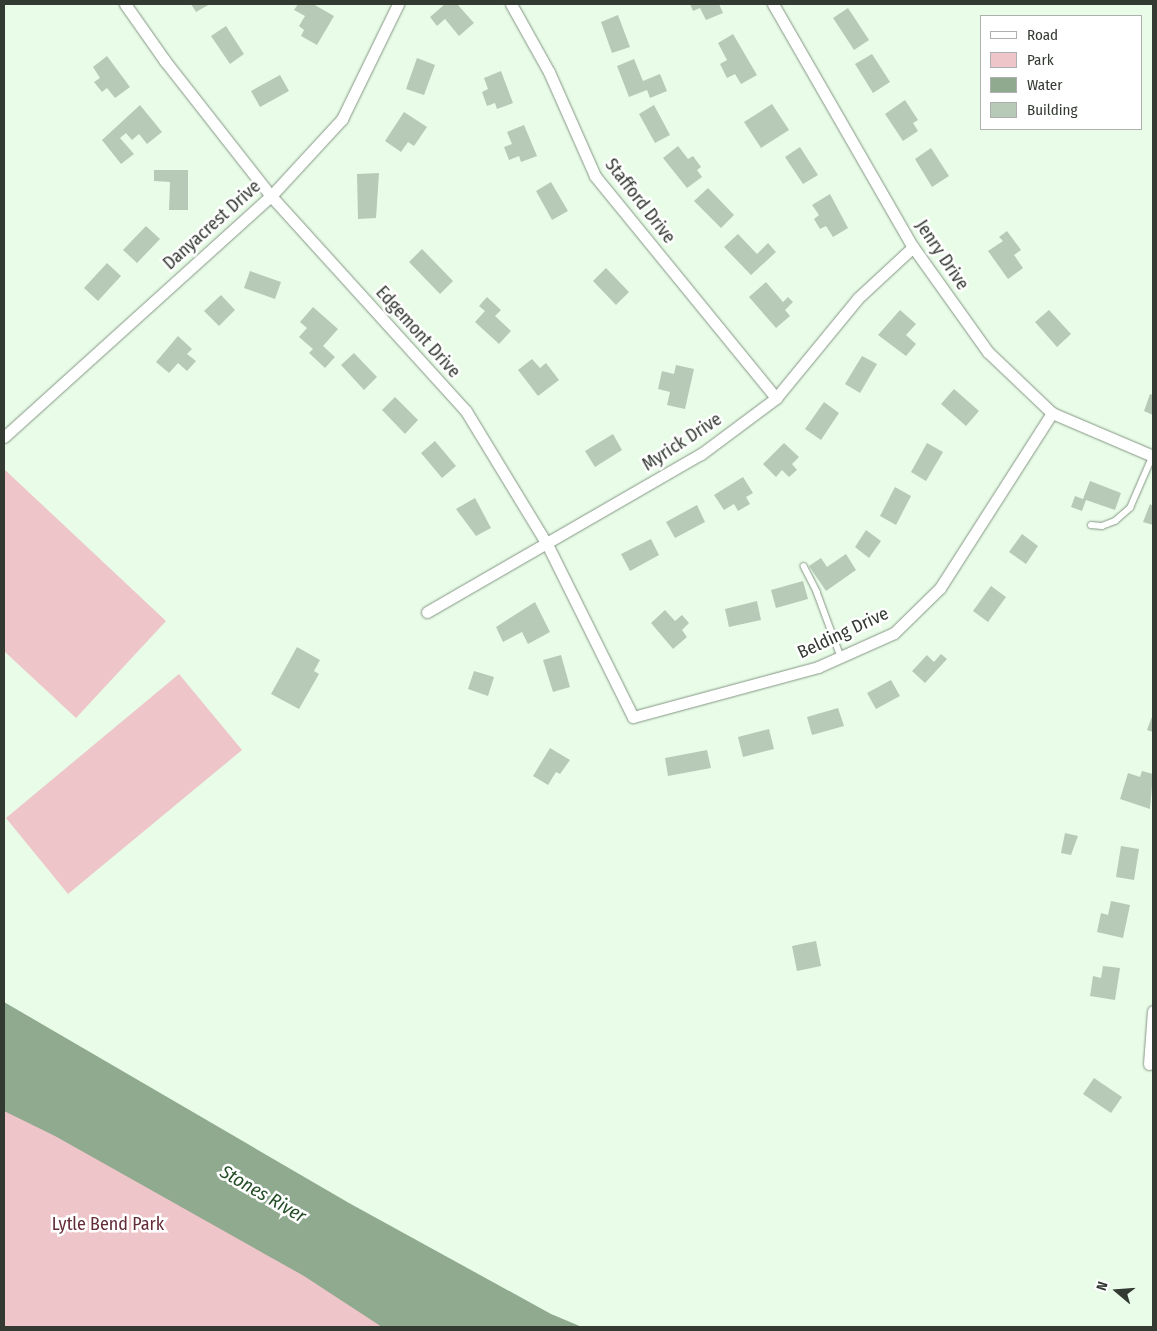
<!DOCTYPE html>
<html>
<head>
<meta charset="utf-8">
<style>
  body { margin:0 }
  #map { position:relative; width:1157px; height:1331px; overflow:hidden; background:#e8fce8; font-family:"Fira Sans Condensed",sans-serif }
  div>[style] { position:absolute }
  .green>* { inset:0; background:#eec5c9 }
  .water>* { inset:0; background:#8faa8e }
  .building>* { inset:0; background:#b7cab7 }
  .roads { filter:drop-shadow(0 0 1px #859684) drop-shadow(0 0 1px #859684) }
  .service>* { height:5.5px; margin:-2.75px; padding:0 2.75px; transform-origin:2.75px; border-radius:2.75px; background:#fff }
  .minor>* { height:11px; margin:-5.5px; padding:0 5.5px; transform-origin:5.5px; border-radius:5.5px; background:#fff }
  span { translate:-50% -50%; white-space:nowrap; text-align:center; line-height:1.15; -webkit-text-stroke:5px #fff; paint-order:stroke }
  .street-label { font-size:18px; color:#333a32 }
  .park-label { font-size:18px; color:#632c36 }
  .water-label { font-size:19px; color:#254e27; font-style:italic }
  .frame { position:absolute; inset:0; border:5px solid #333a32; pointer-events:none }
  .legend { position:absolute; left:980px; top:15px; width:162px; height:115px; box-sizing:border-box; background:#fff; border:1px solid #adb0ad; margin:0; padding:6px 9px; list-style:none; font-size:15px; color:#333a32 }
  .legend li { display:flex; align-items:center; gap:10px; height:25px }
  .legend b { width:25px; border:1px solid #adb0ad }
  .north { position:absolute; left:1092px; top:1266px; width:50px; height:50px; -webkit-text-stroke:4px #fff; paint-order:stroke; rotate:288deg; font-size:14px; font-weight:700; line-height:20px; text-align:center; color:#333a32 }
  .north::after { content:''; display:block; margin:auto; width:18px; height:22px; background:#333a32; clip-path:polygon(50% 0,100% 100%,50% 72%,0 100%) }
</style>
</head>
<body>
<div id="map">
  <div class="green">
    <i style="clip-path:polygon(4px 469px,166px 621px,76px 718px,4px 651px)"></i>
    <i style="clip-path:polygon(179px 674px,242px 750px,68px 894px,6px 818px)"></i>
    <i style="clip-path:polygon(4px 1043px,533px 1327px,4px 1327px)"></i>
  </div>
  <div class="water">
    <i style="clip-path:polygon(4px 1002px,349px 1203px,551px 1314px,582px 1327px,382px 1327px,304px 1276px,55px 1136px,4px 1111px)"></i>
  </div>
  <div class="building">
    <i style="clip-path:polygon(191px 4px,210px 4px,196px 12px)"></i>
    <i style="clip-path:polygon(298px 4px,313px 4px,334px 16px,317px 45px,301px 36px,304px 30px,299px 26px,305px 16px,294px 10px)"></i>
    <i style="clip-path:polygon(445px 4px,457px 4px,474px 23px,459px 36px,445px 19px,437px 26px,430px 17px)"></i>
    <i style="clip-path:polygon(690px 4px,719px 4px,723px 13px,706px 20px,700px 8px,693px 11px)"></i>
    <i style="clip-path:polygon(848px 8px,869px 40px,854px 50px,833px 18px)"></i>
    <i style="clip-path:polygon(618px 15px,630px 47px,612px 53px,601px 22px)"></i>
    <i style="clip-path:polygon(226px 26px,244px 54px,230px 64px,211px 36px)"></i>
    <i style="clip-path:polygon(733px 34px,757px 75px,741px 84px,735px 74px,727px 78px,720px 64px,727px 60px,718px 43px)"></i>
    <i style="clip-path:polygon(872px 54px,890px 82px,873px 93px,855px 64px)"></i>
    <i style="clip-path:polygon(107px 56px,130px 87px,115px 98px,107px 88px,102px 92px,94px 82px,100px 78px,93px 67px)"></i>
    <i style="clip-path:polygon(417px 58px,435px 65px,424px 95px,406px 89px)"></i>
    <i style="clip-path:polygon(634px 59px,643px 81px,660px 74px,667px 91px,650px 98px,647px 90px,629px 97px,617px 66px)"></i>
    <i style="clip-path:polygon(501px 71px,513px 103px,497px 109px,495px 103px,487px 106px,482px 92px,488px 89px,484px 78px)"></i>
    <i style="clip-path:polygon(280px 75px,289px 91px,260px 107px,251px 91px)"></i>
    <i style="clip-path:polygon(905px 100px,918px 120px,913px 123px,918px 131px,903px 141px,885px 114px)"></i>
    <i style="clip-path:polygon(772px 104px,789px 130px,761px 148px,744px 122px)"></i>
    <i style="clip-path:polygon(140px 105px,162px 132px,147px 144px,139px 134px,132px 140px,126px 133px,120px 138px,134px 154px,121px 164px,102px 140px)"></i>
    <i style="clip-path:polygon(654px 105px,670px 135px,655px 143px,639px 114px)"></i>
    <i style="clip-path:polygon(404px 112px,427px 127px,414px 146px,408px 142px,401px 152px,385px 141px)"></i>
    <i style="clip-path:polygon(524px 125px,537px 156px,521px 162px,519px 156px,509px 160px,504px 147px,512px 144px,507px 132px)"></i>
    <i style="clip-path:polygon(678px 146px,688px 159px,693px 156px,701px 167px,697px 170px,702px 177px,687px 188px,663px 158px)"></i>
    <i style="clip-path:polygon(800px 147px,818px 175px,803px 184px,785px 157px)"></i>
    <i style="clip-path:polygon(931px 148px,949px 176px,932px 187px,915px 159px)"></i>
    <i style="clip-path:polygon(154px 170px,188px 170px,188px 210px,169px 210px,170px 182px,154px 181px)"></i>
    <i style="clip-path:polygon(379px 173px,376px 218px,358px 219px,357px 174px)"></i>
    <i style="clip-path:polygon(551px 182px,568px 211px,552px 220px,536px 191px)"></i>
    <i style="clip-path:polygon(708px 188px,734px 215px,721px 228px,694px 201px)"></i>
    <i style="clip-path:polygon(830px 194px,848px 228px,833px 237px,826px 226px,820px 229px,814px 219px,819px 215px,812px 205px)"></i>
    <i style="clip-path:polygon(146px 226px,160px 239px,137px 263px,123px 250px)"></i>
    <i style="clip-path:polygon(1007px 231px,1021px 250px,1014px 255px,1023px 268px,1008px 279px,988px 251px,1003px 241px,999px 237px)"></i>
    <i style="clip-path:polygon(738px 234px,757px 254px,768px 243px,776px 252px,751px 275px,724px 247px)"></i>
    <i style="clip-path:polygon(422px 249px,453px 281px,440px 294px,409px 262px)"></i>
    <i style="clip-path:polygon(107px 263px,121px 276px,98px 301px,84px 288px)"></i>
    <i style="clip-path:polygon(606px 268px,629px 292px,616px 305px,593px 281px)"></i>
    <i style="clip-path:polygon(250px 271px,281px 282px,275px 299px,244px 288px)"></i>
    <i style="clip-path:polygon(766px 282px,783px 302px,788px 297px,793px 302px,785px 310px,790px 316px,776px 328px,749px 297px)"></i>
    <i style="clip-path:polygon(221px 295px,235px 310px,219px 326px,204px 311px)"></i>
    <i style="clip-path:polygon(487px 297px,501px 310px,495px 316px,511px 331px,499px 344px,475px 322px,485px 311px,479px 306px)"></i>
    <i style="clip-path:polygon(313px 307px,338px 329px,323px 346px,335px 357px,325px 368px,309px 353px,313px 349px,299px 337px,307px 328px,300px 322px)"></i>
    <i style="clip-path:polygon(900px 310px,916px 324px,906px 335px,916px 344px,906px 356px,878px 335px)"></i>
    <i style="clip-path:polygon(1049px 310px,1071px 334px,1057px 347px,1035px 322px)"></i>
    <i style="clip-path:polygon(178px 336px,192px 349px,187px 354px,196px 361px,187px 371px,178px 363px,169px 373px,156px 362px)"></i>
    <i style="clip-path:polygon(354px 353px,377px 377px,364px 390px,341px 365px)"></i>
    <i style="clip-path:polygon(862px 356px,877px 364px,860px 393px,845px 384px)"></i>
    <i style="clip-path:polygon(532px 359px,540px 368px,546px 363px,559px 380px,538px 396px,518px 370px)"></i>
    <i style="clip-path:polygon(676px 365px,694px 369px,685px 409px,667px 405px,670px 392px,658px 389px,662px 371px,674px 374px)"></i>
    <i style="clip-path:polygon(954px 389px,979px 411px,966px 426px,941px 404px)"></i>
    <i style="clip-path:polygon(1150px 394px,1153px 395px,1153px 415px,1144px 411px)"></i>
    <i style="clip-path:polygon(395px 397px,418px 420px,405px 434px,382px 410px)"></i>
    <i style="clip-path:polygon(824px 402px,839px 413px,821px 440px,805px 429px)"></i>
    <i style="clip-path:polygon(613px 434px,622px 450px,595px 467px,585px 451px)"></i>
    <i style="clip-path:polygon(435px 441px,456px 466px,442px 478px,421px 453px)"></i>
    <i style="clip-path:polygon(784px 443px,799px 457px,792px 464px,797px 470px,789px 477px,782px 470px,776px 477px,763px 464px)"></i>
    <i style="clip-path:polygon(927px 443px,943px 452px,926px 481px,911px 472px)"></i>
    <i style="clip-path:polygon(743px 477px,753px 493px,746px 497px,750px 504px,738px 511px,734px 504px,724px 510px,714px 495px)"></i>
    <i style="clip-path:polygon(1090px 481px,1121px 493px,1115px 510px,1086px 500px,1082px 511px,1071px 507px,1075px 496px,1083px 499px)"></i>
    <i style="clip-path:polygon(895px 487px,911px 496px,896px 525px,880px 516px)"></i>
    <i style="clip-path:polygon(475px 498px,491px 528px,476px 536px,456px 509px)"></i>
    <i style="clip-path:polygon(1150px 504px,1153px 506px,1153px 525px,1143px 522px)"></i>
    <i style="clip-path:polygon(697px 505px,705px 522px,675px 538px,666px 522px)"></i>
    <i style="clip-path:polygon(866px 530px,881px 541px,869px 558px,855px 547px)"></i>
    <i style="clip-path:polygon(1022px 534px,1038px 546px,1026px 564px,1009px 552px)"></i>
    <i style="clip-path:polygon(651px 539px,659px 555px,630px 571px,621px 554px)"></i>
    <i style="clip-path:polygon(846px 554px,856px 570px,826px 591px,809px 566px,821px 558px,827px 567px)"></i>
    <i style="clip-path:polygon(803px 581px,808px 599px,776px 608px,771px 590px)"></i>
    <i style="clip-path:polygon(991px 586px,1006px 597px,988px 622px,973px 611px)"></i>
    <i style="clip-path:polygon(757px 601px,761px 620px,729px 627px,725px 609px)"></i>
    <i style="clip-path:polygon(535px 602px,550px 632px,528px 644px,522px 632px,503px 642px,496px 627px)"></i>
    <i style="clip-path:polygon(665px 610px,675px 621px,682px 615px,689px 623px,682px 630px,687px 637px,673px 649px,651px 623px)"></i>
    <i style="clip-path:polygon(297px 647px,320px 660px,314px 671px,319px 674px,299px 709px,271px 694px)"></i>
    <i style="clip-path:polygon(941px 654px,947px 659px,925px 683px,912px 671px,927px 655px,934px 662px)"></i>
    <i style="clip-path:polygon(561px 655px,570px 687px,553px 692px,543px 660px)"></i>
    <i style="clip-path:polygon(474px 671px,494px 677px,488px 696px,468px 689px)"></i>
    <i style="clip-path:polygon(891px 680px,900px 696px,876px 709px,867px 693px)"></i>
    <i style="clip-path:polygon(838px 708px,844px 726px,812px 735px,807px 717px)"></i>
    <i style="clip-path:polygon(1153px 714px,1153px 732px,1147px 730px)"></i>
    <i style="clip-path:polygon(769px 729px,774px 749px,743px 757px,738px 737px)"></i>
    <i style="clip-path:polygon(550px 748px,570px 760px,560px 774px,556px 772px,548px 785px,533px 776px)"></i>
    <i style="clip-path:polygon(707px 750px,711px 768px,668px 776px,665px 758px)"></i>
    <i style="clip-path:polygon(1142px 771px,1153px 774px,1150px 809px,1120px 799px,1128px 773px,1140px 777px)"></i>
    <i style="clip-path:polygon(1065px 833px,1078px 836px,1071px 855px,1061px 853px)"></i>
    <i style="clip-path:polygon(1121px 846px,1139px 849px,1134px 880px,1116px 877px)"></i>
    <i style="clip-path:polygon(1111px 901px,1130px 905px,1123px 938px,1097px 932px,1101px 913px,1108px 915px)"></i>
    <i style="clip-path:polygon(816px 941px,821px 966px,797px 971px,792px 946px)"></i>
    <i style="clip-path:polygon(1103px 966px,1120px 968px,1115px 1000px,1090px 996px,1093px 976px,1101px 978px)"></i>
    <i style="clip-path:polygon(1094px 1078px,1122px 1097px,1111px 1113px,1083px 1094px)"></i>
  </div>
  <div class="roads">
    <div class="service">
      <i style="left:1091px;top:525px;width:11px;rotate:5deg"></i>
      <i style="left:1102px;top:526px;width:14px;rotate:-21deg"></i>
      <i style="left:1115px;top:521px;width:20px;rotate:-41deg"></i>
      <i style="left:1130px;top:508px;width:58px;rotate:-66.5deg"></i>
      <i style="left:804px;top:566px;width:29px;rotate:63deg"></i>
      <i style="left:817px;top:592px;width:69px;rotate:69.7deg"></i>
    </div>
    <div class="minor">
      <i style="left:125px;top:4px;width:70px;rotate:54.9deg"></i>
      <i style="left:165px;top:61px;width:172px;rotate:51.9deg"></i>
      <i style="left:271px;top:196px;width:290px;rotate:47.8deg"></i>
      <i style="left:466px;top:411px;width:156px;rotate:58.7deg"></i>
      <i style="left:547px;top:544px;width:193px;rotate:63.6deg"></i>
      <i style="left:633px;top:717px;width:192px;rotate:-15.1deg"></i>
      <i style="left:818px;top:667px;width:83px;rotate:-24.1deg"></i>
      <i style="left:894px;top:633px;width:64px;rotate:-44.4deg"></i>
      <i style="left:940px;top:588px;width:208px;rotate:-57.4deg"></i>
      <i style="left:511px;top:4px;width:78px;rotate:60.8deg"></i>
      <i style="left:549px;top:72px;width:114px;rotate:66.1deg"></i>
      <i style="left:595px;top:176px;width:286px;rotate:50.8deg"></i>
      <i style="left:773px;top:4px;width:280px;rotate:60.1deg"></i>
      <i style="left:913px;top:247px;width:129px;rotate:54.5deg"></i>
      <i style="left:988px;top:352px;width:88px;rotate:43.6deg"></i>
      <i style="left:1052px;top:413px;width:110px;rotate:23.1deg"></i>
      <i style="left:4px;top:437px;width:360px;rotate:-42.1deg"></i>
      <i style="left:271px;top:196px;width:105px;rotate:-47.3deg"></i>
      <i style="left:342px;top:119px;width:128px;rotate:-64deg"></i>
      <i style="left:427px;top:612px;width:316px;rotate:-30deg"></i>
      <i style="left:701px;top:454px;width:94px;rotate:-36.7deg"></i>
      <i style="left:776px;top:398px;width:129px;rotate:-50.6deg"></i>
      <i style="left:858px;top:298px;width:75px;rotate:-42.8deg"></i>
      <i style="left:1149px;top:1064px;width:53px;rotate:-85.7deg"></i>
    </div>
  </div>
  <div class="street-label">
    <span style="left:640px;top:201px;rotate:52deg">Stafford Drive</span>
    <span style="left:212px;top:225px;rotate:-42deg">Danyacrest Drive</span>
    <span style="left:942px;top:255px;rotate:56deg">Jenry Drive</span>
    <span style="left:418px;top:332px;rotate:48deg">Edgemont Drive</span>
    <span style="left:682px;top:442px;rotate:-33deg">Myrick Drive</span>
    <span style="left:843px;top:633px;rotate:-25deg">Belding Drive</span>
  </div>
  <div class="park-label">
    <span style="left:108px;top:1224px">Lytle Bend Park</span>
  </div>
  <div class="water-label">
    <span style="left:263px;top:1194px;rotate:30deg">Stones River</span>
  </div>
  <div class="frame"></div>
  <ul class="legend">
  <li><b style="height:6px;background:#fff"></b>Road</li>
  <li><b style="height:14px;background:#eec5c9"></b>Park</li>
  <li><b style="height:14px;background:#8faa8e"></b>Water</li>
  <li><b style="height:14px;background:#b7cab7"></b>Building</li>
  </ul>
  <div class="north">N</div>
</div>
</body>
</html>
